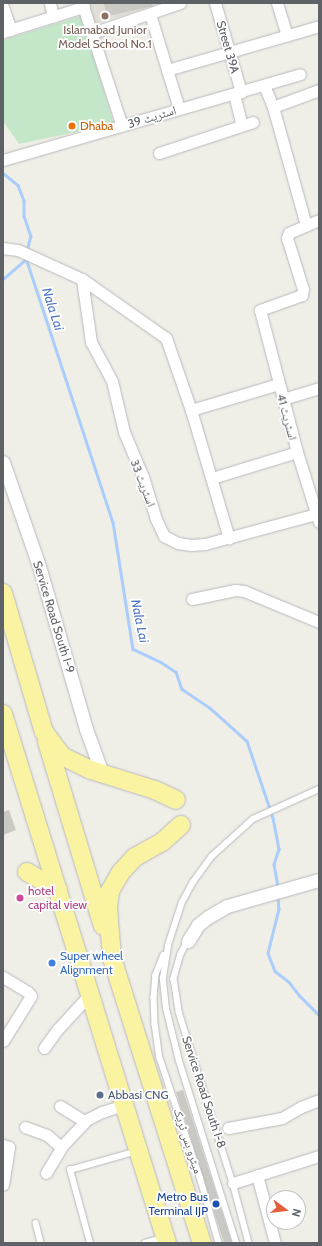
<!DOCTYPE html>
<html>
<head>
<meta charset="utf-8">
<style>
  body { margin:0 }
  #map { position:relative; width:322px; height:1246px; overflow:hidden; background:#f0efe7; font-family:Cabin,"Noto Naskh Arabic",sans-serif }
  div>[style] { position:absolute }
  .education>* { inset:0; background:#e0ded5 }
  .green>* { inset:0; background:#c4e6c9 }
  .stream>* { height:2.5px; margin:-1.25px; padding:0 1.25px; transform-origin:1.25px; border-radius:1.25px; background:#abcdfc }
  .building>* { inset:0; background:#cbc9c4 }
  .roads { filter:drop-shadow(0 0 1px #b7b8bd) drop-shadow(0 0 1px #b7b8bd) }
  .service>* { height:5.5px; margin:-2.75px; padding:0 2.75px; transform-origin:2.75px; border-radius:2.75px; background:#fff }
  .minor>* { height:11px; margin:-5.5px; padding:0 5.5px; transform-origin:5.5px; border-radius:5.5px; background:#fff }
  .tertiary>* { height:13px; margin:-6.5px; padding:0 6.5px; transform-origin:6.5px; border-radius:6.5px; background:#fff }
  .trunk>* { height:18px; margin:-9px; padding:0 9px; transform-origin:9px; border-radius:9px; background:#faf4a2 }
  .dots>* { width:11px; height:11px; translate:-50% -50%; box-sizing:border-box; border:2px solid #fff; border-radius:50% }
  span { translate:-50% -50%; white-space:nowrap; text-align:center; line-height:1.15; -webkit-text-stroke:3.5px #fff; paint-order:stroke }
  .education-label { font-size:12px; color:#785e54 }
  .street-label { font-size:12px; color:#5e6166 }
  .food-label { font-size:12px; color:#c56008 }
  .left { translate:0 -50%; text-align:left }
  .hotel-label { font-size:12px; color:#b23c85 }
  .shop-label { font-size:12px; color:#366cbe }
  .service-label { font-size:12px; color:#4e5e75 }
  .transit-label { font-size:12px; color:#164399 }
  .right { translate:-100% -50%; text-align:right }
  .water-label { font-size:13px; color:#4d75c0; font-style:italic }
  .frame { position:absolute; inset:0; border:4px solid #5e6166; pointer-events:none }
  .north { position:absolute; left:266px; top:1190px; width:40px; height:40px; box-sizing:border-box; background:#fff; border:1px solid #bfc0c2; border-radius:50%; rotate:105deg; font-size:11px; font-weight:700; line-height:16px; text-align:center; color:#5e6166 }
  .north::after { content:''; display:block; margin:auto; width:14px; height:18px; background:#e35e39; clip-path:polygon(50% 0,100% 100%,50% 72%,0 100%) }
</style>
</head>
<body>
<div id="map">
  <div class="education">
    <i style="clip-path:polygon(84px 3px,162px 3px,92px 25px)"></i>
  </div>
  <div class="green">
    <i style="clip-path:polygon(81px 16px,114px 124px,19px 144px,3px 121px,3px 40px)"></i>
  </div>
  <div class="stream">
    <i style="left:3px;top:173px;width:19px;rotate:39deg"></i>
    <i style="left:18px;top:185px;width:17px;rotate:69deg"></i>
    <i style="left:24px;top:201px;width:15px;rotate:90deg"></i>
    <i style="left:24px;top:216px;width:21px;rotate:71deg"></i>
    <i style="left:31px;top:236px;width:16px;rotate:105deg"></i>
    <i style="left:26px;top:258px;width:278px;rotate:71.8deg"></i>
    <i style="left:113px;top:522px;width:129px;rotate:81.1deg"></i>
    <i style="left:133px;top:649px;width:31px;rotate:25deg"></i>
    <i style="left:161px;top:662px;width:18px;rotate:34deg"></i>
    <i style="left:176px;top:672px;width:18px;rotate:71deg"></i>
    <i style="left:182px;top:689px;width:32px;rotate:34deg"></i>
    <i style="left:209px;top:707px;width:51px;rotate:41.8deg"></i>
    <i style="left:247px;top:741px;width:81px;rotate:71.3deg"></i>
    <i style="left:273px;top:818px;width:32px;rotate:79deg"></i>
    <i style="left:279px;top:849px;width:16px;rotate:108deg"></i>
    <i style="left:274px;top:864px;width:23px;rotate:80deg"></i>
    <i style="left:3px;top:279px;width:29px;rotate:-41deg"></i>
    <i style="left:278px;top:896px;width:13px;rotate:86deg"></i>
    <i style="left:279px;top:909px;width:45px;rotate:104deg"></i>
    <i style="left:268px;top:953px;width:19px;rotate:69deg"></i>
    <i style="left:275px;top:971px;width:18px;rotate:38deg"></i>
    <i style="left:289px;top:982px;width:16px;rotate:52deg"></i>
    <i style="left:299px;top:995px;width:28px;rotate:45deg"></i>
  </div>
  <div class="building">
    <i style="clip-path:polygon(103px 3px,152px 3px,153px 6px,108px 16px)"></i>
    <i style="clip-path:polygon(9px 810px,16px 830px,3px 835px,3px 812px)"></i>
    <i style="clip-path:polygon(183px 1090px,232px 1243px,224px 1243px,176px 1092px)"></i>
  </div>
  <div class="roads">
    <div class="service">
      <i style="left:188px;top:941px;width:15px;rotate:118deg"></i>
      <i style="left:181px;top:954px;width:26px;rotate:106deg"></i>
      <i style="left:174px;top:979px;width:33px;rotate:81deg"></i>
      <i style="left:179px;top:1012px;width:179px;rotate:72.5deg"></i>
      <i style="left:233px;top:1183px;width:62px;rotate:75.1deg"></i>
      <i style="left:164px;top:955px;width:22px;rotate:112deg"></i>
      <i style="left:156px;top:975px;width:22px;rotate:95deg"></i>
      <i style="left:154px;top:997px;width:27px;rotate:88deg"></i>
      <i style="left:155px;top:1024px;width:34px;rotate:82deg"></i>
      <i style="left:160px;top:1058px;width:126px;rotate:71.4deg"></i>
      <i style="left:200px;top:1177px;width:69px;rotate:73.9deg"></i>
      <i style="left:36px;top:1223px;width:21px;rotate:76deg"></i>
      <i style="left:90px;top:1243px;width:76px;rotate:-105.3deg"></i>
      <i style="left:70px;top:1170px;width:70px;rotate:-15.8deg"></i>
      <i style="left:145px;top:1243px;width:19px;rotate:-16deg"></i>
      <i style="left:236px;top:1243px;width:191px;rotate:-107.4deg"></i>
      <i style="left:179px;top:1061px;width:54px;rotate:-104deg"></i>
      <i style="left:166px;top:1009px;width:31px;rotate:-96deg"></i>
      <i style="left:163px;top:978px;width:33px;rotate:-81deg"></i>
      <i style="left:168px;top:945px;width:45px;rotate:-72deg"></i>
      <i style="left:182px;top:902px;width:23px;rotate:-61deg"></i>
      <i style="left:193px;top:882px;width:32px;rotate:-54deg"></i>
      <i style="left:212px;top:856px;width:55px;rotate:-42.1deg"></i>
      <i style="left:253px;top:819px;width:72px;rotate:-24.4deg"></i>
    </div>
    <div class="minor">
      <i style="left:50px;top:3px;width:14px;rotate:78deg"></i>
      <i style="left:82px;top:3px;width:129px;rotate:72deg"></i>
      <i style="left:215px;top:3px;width:93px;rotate:73.7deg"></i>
      <i style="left:277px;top:3px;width:34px;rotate:73deg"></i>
      <i style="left:3px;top:7px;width:24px;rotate:71deg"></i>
      <i style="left:150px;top:14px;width:99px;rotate:73deg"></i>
      <i style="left:3px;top:32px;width:85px;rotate:-17.2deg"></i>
      <i style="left:92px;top:33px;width:93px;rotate:-18.8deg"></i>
      <i style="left:167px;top:70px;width:158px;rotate:-16.1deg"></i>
      <i style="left:264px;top:85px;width:24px;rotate:68deg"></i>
      <i style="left:273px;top:107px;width:123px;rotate:74.4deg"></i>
      <i style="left:234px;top:94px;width:32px;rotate:76deg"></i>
      <i style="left:273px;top:107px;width:49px;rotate:-20.3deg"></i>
      <i style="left:159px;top:153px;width:99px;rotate:-18.3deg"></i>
      <i style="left:3px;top:160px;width:309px;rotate:-16.1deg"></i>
      <i style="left:319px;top:220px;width:33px;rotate:157deg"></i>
      <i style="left:289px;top:233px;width:5px;rotate:112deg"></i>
      <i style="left:287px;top:238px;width:53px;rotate:72.6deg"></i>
      <i style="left:303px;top:289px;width:6px;rotate:99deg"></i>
      <i style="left:302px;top:295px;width:45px;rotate:160.3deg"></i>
      <i style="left:260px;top:310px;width:147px;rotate:75.4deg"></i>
      <i style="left:297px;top:452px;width:73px;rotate:72.6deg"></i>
      <i style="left:3px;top:248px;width:15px;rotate:8deg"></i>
      <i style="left:18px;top:250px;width:70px;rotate:24.4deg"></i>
      <i style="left:82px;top:279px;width:103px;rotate:35.1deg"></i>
      <i style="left:166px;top:338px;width:76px;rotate:70.9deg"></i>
      <i style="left:191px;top:410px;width:134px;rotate:73.5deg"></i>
      <i style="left:82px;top:279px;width:64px;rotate:81.9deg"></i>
      <i style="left:91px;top:342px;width:44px;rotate:61.7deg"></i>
      <i style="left:112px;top:381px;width:52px;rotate:76.8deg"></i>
      <i style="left:124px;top:432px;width:49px;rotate:67.1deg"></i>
      <i style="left:143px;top:477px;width:44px;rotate:72.8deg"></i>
      <i style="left:156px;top:519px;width:19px;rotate:65deg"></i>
      <i style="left:164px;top:536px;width:16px;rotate:27deg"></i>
      <i style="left:178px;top:543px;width:13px;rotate:9deg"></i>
      <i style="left:191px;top:545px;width:14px;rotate:-4deg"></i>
      <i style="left:205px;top:544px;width:115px;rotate:-15.1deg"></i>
      <i style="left:283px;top:399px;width:38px;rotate:-17deg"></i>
      <i style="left:191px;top:410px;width:92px;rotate:-16.5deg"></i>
      <i style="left:212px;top:478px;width:89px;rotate:-17deg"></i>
      <i style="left:192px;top:599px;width:44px;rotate:-11.8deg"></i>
      <i style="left:235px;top:590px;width:9px;rotate:6deg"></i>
      <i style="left:244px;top:591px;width:81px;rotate:22.5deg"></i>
      <i style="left:3px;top:977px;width:29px;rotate:31deg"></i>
      <i style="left:28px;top:992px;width:5px;rotate:53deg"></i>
      <i style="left:31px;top:996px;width:53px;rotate:121.9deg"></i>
      <i style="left:44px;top:1048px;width:24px;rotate:-54deg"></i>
      <i style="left:58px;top:1029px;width:47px;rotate:-47.6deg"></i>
      <i style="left:60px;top:1106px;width:28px;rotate:32deg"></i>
      <i style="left:25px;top:1127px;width:23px;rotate:20deg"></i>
      <i style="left:47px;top:1135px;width:18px;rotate:41deg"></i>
      <i style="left:228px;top:1128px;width:55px;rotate:-10.5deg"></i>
      <i style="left:282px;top:1118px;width:22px;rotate:-30deg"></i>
      <i style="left:301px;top:1107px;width:19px;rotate:-21deg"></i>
      <i style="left:3px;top:1145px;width:6px;rotate:18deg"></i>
      <i style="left:9px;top:1147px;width:38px;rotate:99deg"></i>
      <i style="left:46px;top:1173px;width:33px;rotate:-59deg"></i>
      <i style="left:63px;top:1145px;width:34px;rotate:-47deg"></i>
      <i style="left:86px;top:1120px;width:18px;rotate:-27deg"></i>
      <i style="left:102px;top:1112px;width:23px;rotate:-18deg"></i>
      <i style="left:257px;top:1175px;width:70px;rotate:75.2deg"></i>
      <i style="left:233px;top:1183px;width:90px;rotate:-17.4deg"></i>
    </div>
    <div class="tertiary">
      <i style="left:3px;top:462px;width:110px;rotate:70.9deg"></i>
      <i style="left:39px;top:566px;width:170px;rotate:73.9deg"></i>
      <i style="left:86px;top:729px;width:47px;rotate:70deg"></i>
      <i style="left:188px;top:941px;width:19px;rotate:-58deg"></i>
      <i style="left:198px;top:925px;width:13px;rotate:-39deg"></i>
      <i style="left:208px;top:917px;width:22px;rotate:-30deg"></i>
      <i style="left:227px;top:906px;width:96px;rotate:-15.8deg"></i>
    </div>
    <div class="trunk">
      <i style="left:3px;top:593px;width:145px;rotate:73.6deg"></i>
      <i style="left:44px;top:732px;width:30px;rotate:53deg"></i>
      <i style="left:62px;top:756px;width:32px;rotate:26deg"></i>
      <i style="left:91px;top:770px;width:67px;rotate:17.4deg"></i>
      <i style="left:155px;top:790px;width:23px;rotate:25deg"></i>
      <i style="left:3px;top:714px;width:554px;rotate:72.78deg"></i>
      <i style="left:47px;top:742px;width:192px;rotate:73.1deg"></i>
      <i style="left:181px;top:825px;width:25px;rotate:138deg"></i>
      <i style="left:162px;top:842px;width:31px;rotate:151deg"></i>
      <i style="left:135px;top:857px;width:21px;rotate:133deg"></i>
      <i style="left:121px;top:872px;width:22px;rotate:120deg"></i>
      <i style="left:110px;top:891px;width:17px;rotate:97deg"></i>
      <i style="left:108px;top:908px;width:50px;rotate:85.4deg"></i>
      <i style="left:112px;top:958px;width:299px;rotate:72.5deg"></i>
      <i style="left:27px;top:872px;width:36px;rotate:30deg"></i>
    </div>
  </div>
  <div class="dots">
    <i style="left:105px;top:16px;background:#8d6e63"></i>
    <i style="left:72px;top:126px;background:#e8710a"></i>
    <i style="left:20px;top:898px;background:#d1479c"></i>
    <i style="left:52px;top:963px;background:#3f7fe0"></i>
    <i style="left:100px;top:1095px;background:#5c6f8a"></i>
    <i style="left:216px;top:1204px;background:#1a4fb4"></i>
  </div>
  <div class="education-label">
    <span style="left:105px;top:37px">Islamabad Junior<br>Model School No.1</span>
  </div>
  <div class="street-label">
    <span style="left:228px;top:47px;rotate:74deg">Street 39A</span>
    <span style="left:152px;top:117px;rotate:-17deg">اسٹریٹ 39</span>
    <span style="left:287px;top:417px;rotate:75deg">اسٹریٹ 41</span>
    <span style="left:143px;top:483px;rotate:69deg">اسٹریٹ 33</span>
    <span style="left:54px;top:617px;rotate:73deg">Service Road South I-9</span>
    <span style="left:204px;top:1092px;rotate:72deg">Service Road South I-8</span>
    <span style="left:188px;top:1141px;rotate:72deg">میٹرو بس ٹریک</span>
  </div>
  <div class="food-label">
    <span class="left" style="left:80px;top:126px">Dhaba</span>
  </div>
  <div class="hotel-label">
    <span class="left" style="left:28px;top:898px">hotel<br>capital view</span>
  </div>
  <div class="shop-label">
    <span class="left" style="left:60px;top:963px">Super wheel<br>Alignment</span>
  </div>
  <div class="service-label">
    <span class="left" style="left:108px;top:1095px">Abbasi CNG</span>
  </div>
  <div class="transit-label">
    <span class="right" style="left:208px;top:1204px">Metro Bus<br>Terminal IJP</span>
  </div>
  <div class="water-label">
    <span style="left:53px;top:309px;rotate:72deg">Nala Lai</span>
    <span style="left:140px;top:621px;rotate:78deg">Nala Lai</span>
  </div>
  <div class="frame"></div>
  <div class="north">N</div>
</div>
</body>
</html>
